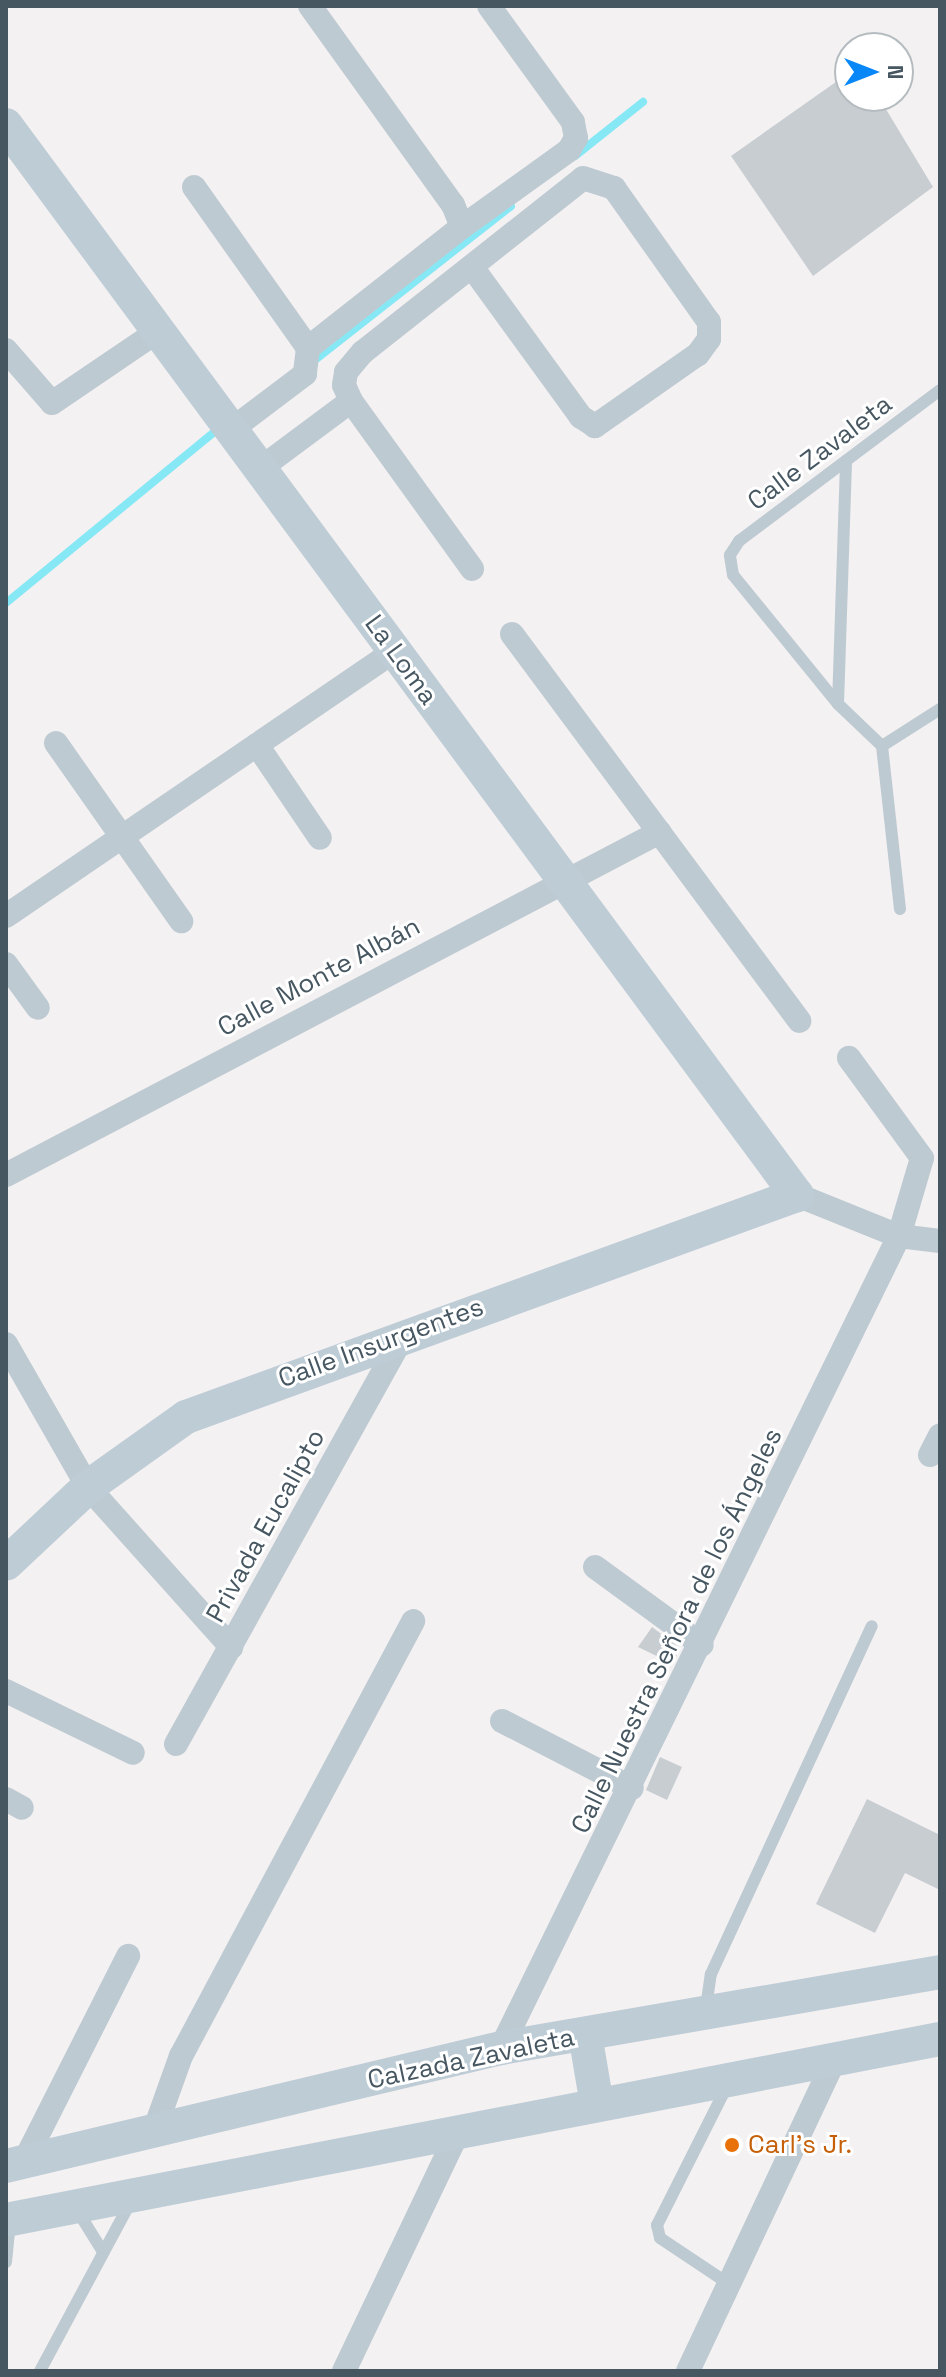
<!DOCTYPE html>
<html>
<head>
<meta charset="utf-8">
<style>
  body { margin:0 }
  #map { position:relative; width:946px; height:2377px; overflow:hidden; background:#f4f1f2; font-family:"Space Grotesk",sans-serif }
  div>[style] { position:absolute }
  .stream>* { height:8px; margin:-4px; padding:0 4px; transform-origin:4px; border-radius:4px; background:#87e8f5 }
  .building>* { inset:0; background:#c8cdd2 }
  .lane>* { height:12px; margin:-6px; padding:0 6px; transform-origin:6px; border-radius:6px; background:#becad2 }
  .street>* { height:24px; margin:-12px; padding:0 12px; transform-origin:12px; border-radius:12px; background:#becad2 }
  .secondary>* { height:34px; margin:-17px; padding:0 17px; transform-origin:17px; border-radius:17px; background:#beccd6 }
  .dots>* { width:22px; height:22px; translate:-50% -50%; box-sizing:border-box; border:4px solid #fff; border-radius:50% }
  span { translate:-50% -50%; white-space:nowrap; text-align:center; line-height:1.15; -webkit-text-stroke:6px #fff; paint-order:stroke }
  .street-label { font-size:26px; color:#475761 }
  .food-label { font-size:26px; color:#c56008 }
  .left { translate:0 -50%; text-align:left }
  .frame { position:absolute; inset:0; border:8px solid #475761; pointer-events:none }
  .north { position:absolute; left:834px; top:32px; width:80px; height:80px; box-sizing:border-box; background:#fff; border:2px solid #b5bcc0; border-radius:50%; rotate:90deg; font-size:22px; font-weight:700; line-height:32px; text-align:center; color:#475761 }
  .north::after { content:''; display:block; margin:auto; width:28px; height:36px; background:#0887f7; clip-path:polygon(50% 0,100% 100%,50% 72%,0 100%) }
</style>
</head>
<body>
<div id="map">
  <div class="stream">
    <i style="left:575px;top:156px;width:87px;rotate:-38.5deg"></i>
    <i style="left:311px;top:363px;width:254px;rotate:-38.1deg"></i>
    <i style="left:6px;top:603px;width:276px;rotate:-39.4deg"></i>
  </div>
  <div class="building">
    <i style="clip-path:polygon(850px 72px,850px 96px,878px 96px,933px 187px,813px 276px,731px 156px)"></i>
    <i style="clip-path:polygon(652px 1627px,680px 1648px,673px 1664px,638px 1647px)"></i>
    <i style="clip-path:polygon(660px 1757px,682px 1767px,667px 1800px,646px 1790px)"></i>
    <i style="clip-path:polygon(867px 1799px,940px 1835px,940px 1890px,905px 1873px,875px 1933px,816px 1904px)"></i>
  </div>
  <div class="lane">
    <i style="left:838px;top:704px;width:240px;rotate:-88.1deg"></i>
    <i style="left:882px;top:746px;width:61px;rotate:-136.3deg"></i>
    <i style="left:838px;top:704px;width:166px;rotate:-129.1deg"></i>
    <i style="left:733px;top:575px;width:20px;rotate:-99deg"></i>
    <i style="left:730px;top:555px;width:17px;rotate:-57deg"></i>
    <i style="left:739px;top:541px;width:251px;rotate:-36.9deg"></i>
    <i style="left:882px;top:746px;width:164px;rotate:83.7deg"></i>
    <i style="left:882px;top:746px;width:69px;rotate:-32.5deg"></i>
    <i style="left:706px;top:2008px;width:34px;rotate:-82deg"></i>
    <i style="left:711px;top:1974px;width:383px;rotate:-65.2deg"></i>
    <i style="left:727px;top:2086px;width:156px;rotate:116.7deg"></i>
    <i style="left:657px;top:2225px;width:13px;rotate:77deg"></i>
    <i style="left:660px;top:2238px;width:83px;rotate:33.7deg"></i>
    <i style="left:77px;top:2210px;width:49px;rotate:58.2deg"></i>
    <i style="left:6px;top:2262px;width:40px;rotate:-84.3deg"></i>
    <i style="left:40px;top:2371px;width:193px;rotate:-61.8deg"></i>
  </div>
  <div class="street">
    <i style="left:194px;top:187px;width:197px;rotate:54.7deg"></i>
    <i style="left:308px;top:348px;width:26px;rotate:97deg"></i>
    <i style="left:305px;top:374px;width:93px;rotate:142.9deg"></i>
    <i style="left:462px;top:227px;width:132px;rotate:-35.7deg"></i>
    <i style="left:569px;top:150px;width:14px;rotate:-60deg"></i>
    <i style="left:576px;top:138px;width:16px;rotate:-101deg"></i>
    <i style="left:573px;top:122px;width:143px;rotate:-125.9deg"></i>
    <i style="left:308px;top:348px;width:196px;rotate:-38.2deg"></i>
    <i style="left:462px;top:227px;width:24px;rotate:-112deg"></i>
    <i style="left:453px;top:205px;width:245px;rotate:-125.7deg"></i>
    <i style="left:6px;top:350px;width:70px;rotate:49deg"></i>
    <i style="left:52px;top:403px;width:128px;rotate:-34.2deg"></i>
    <i style="left:351px;top:401px;width:17px;rotate:-114deg"></i>
    <i style="left:344px;top:385px;width:13px;rotate:-81deg"></i>
    <i style="left:346px;top:372px;width:26px;rotate:-50deg"></i>
    <i style="left:363px;top:352px;width:280px;rotate:-38.3deg"></i>
    <i style="left:583px;top:178px;width:33px;rotate:18deg"></i>
    <i style="left:614px;top:188px;width:164px;rotate:54.7deg"></i>
    <i style="left:709px;top:322px;width:17px;rotate:90deg"></i>
    <i style="left:709px;top:339px;width:19px;rotate:126deg"></i>
    <i style="left:698px;top:354px;width:126px;rotate:145deg"></i>
    <i style="left:595px;top:426px;width:17px;rotate:-147deg"></i>
    <i style="left:581px;top:417px;width:185px;rotate:-126deg"></i>
    <i style="left:261px;top:468px;width:112px;rotate:-36.7deg"></i>
    <i style="left:351px;top:401px;width:207px;rotate:54.2deg"></i>
    <i style="left:512px;top:634px;width:482px;rotate:53.4deg"></i>
    <i style="left:56px;top:743px;width:218px;rotate:54.9deg"></i>
    <i style="left:257px;top:745px;width:112px;rotate:55.9deg"></i>
    <i style="left:6px;top:916px;width:470px;rotate:-34.3deg"></i>
    <i style="left:6px;top:964px;width:54px;rotate:54deg"></i>
    <i style="left:6px;top:1175px;width:738px;rotate:-27.68deg"></i>
    <i style="left:797px;top:1195px;width:110px;rotate:21.9deg"></i>
    <i style="left:899px;top:1236px;width:41px;rotate:7deg"></i>
    <i style="left:6px;top:1344px;width:165px;rotate:60.2deg"></i>
    <i style="left:88px;top:1487px;width:215px;rotate:48.2deg"></i>
    <i style="left:930px;top:1455px;width:22px;rotate:-63deg"></i>
    <i style="left:595px;top:1567px;width:132px;rotate:36.1deg"></i>
    <i style="left:6px;top:1691px;width:141px;rotate:26deg"></i>
    <i style="left:502px;top:1721px;width:146px;rotate:27.3deg"></i>
    <i style="left:176px;top:1744px;width:469px;rotate:-60.9deg"></i>
    <i style="left:6px;top:1799px;width:18px;rotate:29deg"></i>
    <i style="left:501px;top:2048px;width:904px;rotate:-63.89deg"></i>
    <i style="left:899px;top:1236px;width:81px;rotate:-73.6deg"></i>
    <i style="left:922px;top:1158px;width:124px;rotate:-126.1deg"></i>
    <i style="left:153px;top:2134px;width:83px;rotate:-70.3deg"></i>
    <i style="left:181px;top:2056px;width:493px;rotate:-61.9deg"></i>
    <i style="left:24px;top:2162px;width:231px;rotate:-63.2deg"></i>
    <i style="left:344px;top:2371px;width:267px;rotate:-64.5deg"></i>
    <i style="left:688px;top:2371px;width:343px;rotate:-64.8deg"></i>
  </div>
  <div class="secondary">
    <i style="left:6px;top:125px;width:1331px;rotate:53.53deg"></i>
    <i style="left:797px;top:1195px;width:650px;rotate:160.03deg"></i>
    <i style="left:186px;top:1417px;width:120px;rotate:144.5deg"></i>
    <i style="left:88px;top:1487px;width:112px;rotate:136.8deg"></i>
    <i style="left:585px;top:2034px;width:72px;rotate:80.4deg"></i>
    <i style="left:6px;top:2166px;width:509px;rotate:-13.41deg"></i>
    <i style="left:501px;top:2048px;width:446px;rotate:-9.8deg"></i>
    <i style="left:6px;top:2220px;width:951px;rotate:-10.97deg"></i>
  </div>
  <div class="dots">
    <i style="left:732px;top:2145px;background:#e8710a"></i>
  </div>
  <div class="street-label">
    <span style="left:820px;top:453px;rotate:-37deg">Calle Zavaleta</span>
    <span style="left:401px;top:660px;rotate:54deg">La Loma</span>
    <span style="left:319px;top:977px;rotate:-28deg">Calle Monte Albán</span>
    <span style="left:381px;top:1343px;rotate:-20deg">Calle Insurgentes</span>
    <span style="left:266px;top:1526px;rotate:-61deg">Privada Eucalipto</span>
    <span style="left:677px;top:1631px;rotate:-64deg">Calle Nuestra Señora de los Ángeles</span>
    <span style="left:471px;top:2059px;rotate:-12deg">Calzada Zavaleta</span>
  </div>
  <div class="food-label">
    <span class="left" style="left:748px;top:2145px">Carl's Jr.</span>
  </div>
  <div class="frame"></div>
  <div class="north">N</div>
</div>
</body>
</html>
